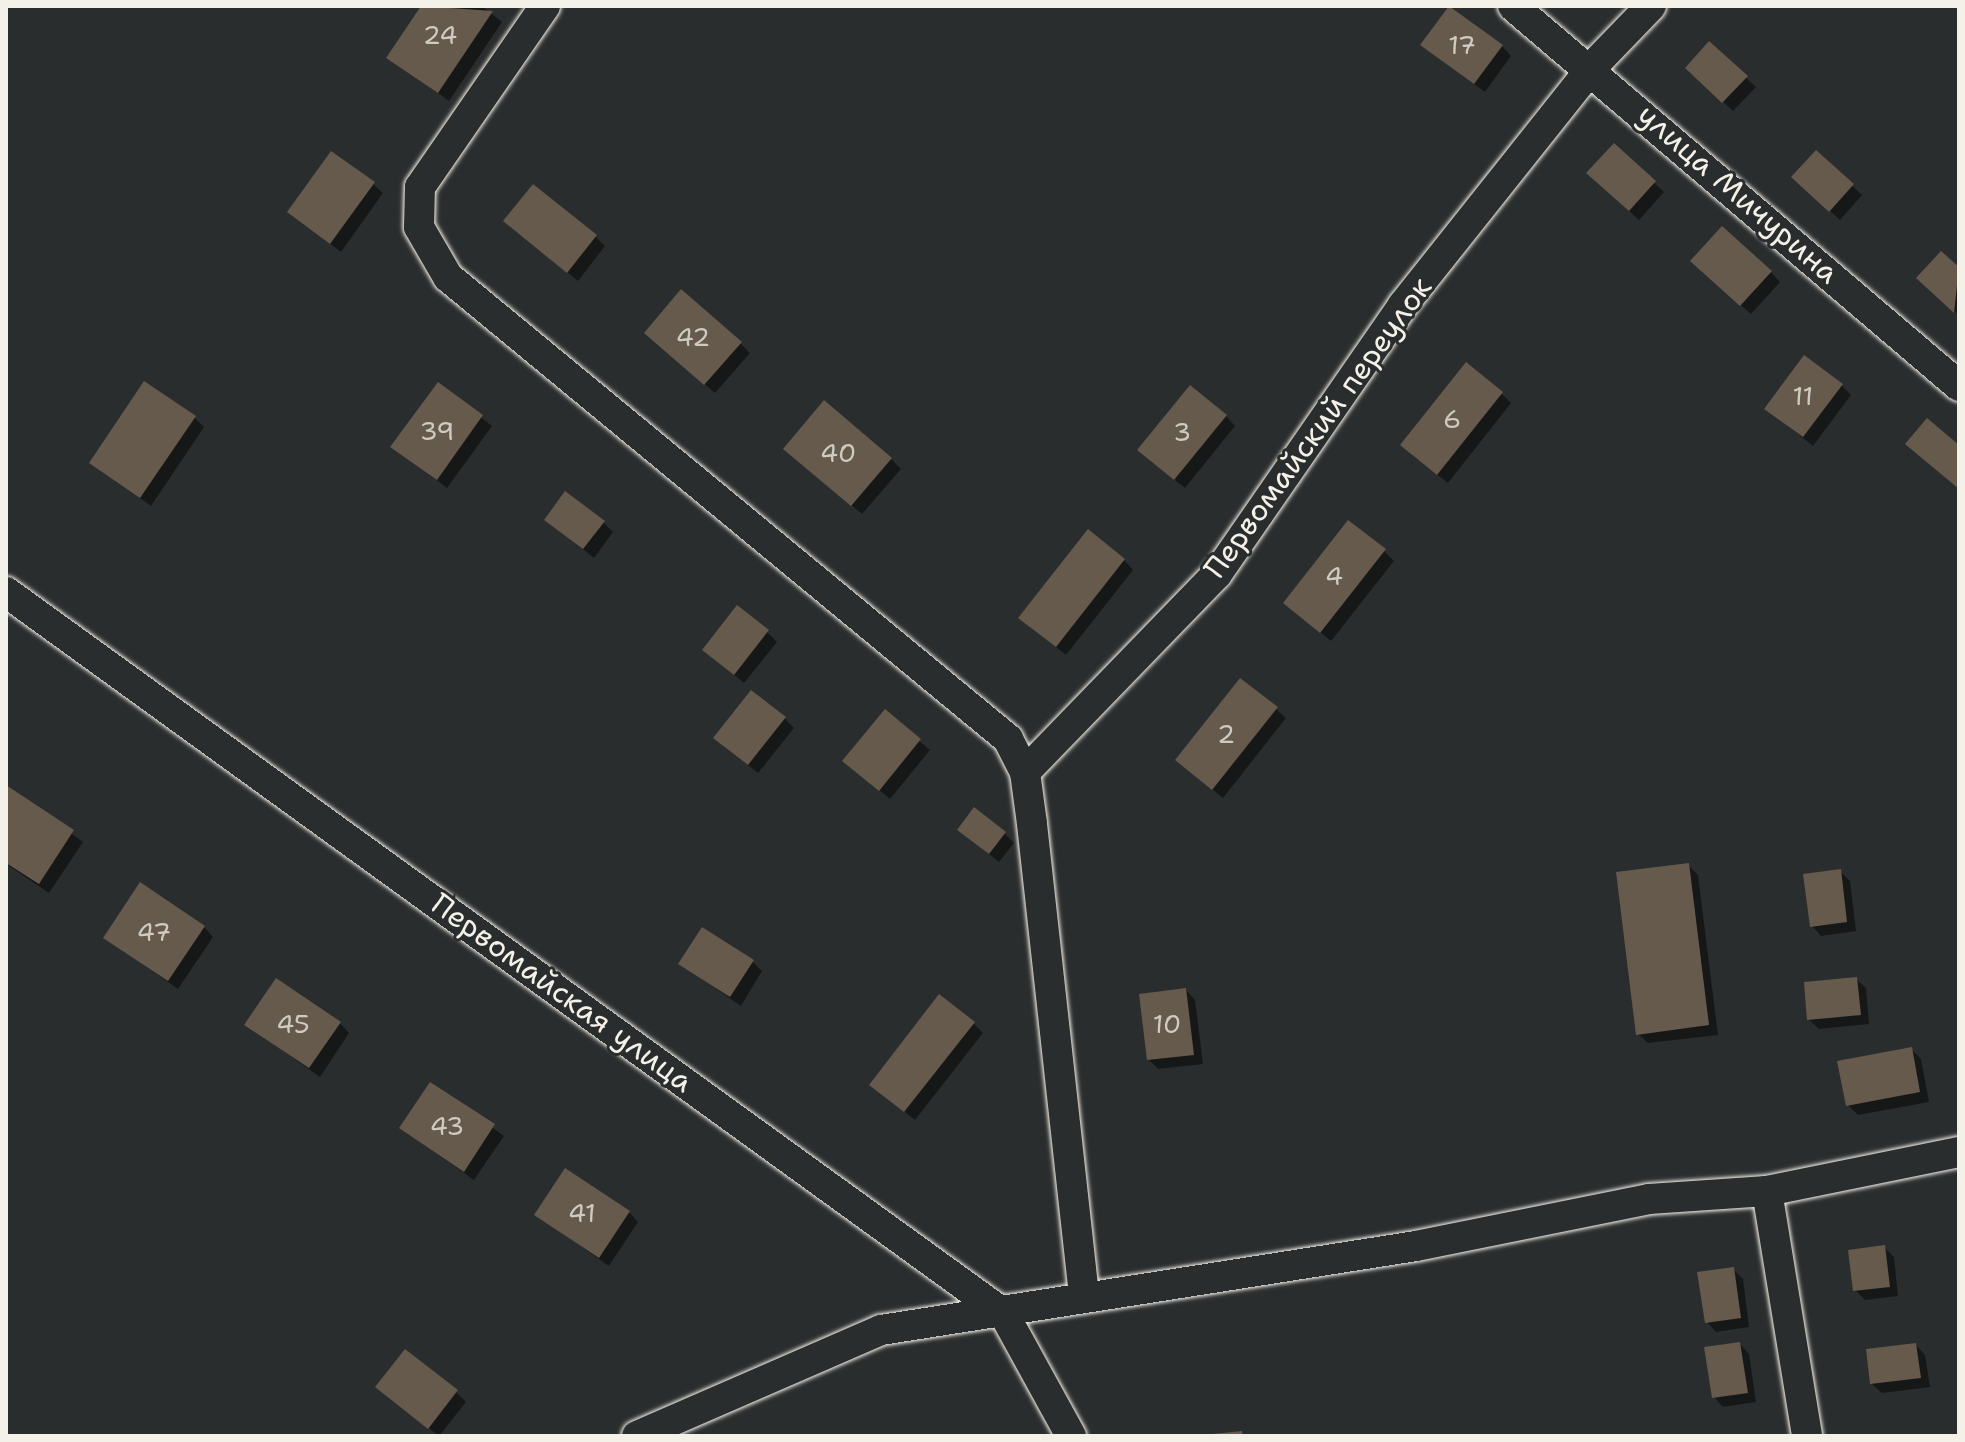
<!DOCTYPE html>
<html>
<head>
<meta charset="utf-8">
<style>
  body { margin:0 }
  #map { position:relative; width:1965px; height:1442px; overflow:hidden; background:#2a2d2e; font-family:"Shantell Sans",sans-serif }
  div>[style] { position:absolute }
  .shadow>* { inset:0; background:#0007 }
  .building>* { inset:0; background:#655a4c }
  .roads { filter:drop-shadow(0 0 2px #f4f1e8) drop-shadow(0 0 2px #f4f1e8) }
  .minor>* { height:30px; margin:-15px; padding:0 15px; transform-origin:15px; border-radius:15px; background:#2a2d2e }
  span { translate:-50% -50%; white-space:nowrap; text-align:center; line-height:1.15; -webkit-text-stroke:6px #2a2d2e; paint-order:stroke }
  .number-label { font-size:26px; color:#d0cbc1 }
  .number-label span { -webkit-text-stroke-width:0 }
  .street-label { font-size:30px; color:#f4f1e8 }
  .frame { position:absolute; inset:0; border:8px solid #f4f1e8; pointer-events:none }
</style>
</head>
<body>
<div id="map">
  <div class="shadow">
    <i style="clip-path:polygon(424px 6px,482px 6px,502px 22px,449px 101px,389px 58px)"></i>
    <i style="clip-path:polygon(1502px 46px,1511px 56px,1485px 92px,1433px 54px)"></i>
    <i style="clip-path:polygon(1697px 78px,1746px 78px,1756px 87px,1733px 111px)"></i>
    <i style="clip-path:polygon(1816px 152px,1862px 195px,1840px 220px,1803px 186px)"></i>
    <i style="clip-path:polygon(1599px 183px,1654px 183px,1664px 192px,1639px 220px)"></i>
    <i style="clip-path:polygon(373px 184px,383px 193px,341px 252px,289px 212px)"></i>
    <i style="clip-path:polygon(515px 230px,596px 237px,605px 246px,578px 281px)"></i>
    <i style="clip-path:polygon(1941px 253px,1959px 270px,1959px 315px,1929px 287px)"></i>
    <i style="clip-path:polygon(1702px 271px,1771px 272px,1780px 282px,1751px 314px)"></i>
    <i style="clip-path:polygon(656px 342px,740px 343px,750px 353px,715px 393px)"></i>
    <i style="clip-path:polygon(438px 385px,492px 426px,447px 488px,393px 446px)"></i>
    <i style="clip-path:polygon(1841px 385px,1851px 395px,1813px 446px,1767px 409px)"></i>
    <i style="clip-path:polygon(1502px 394px,1511px 403px,1448px 483px,1412px 455px)"></i>
    <i style="clip-path:polygon(1226px 416px,1235px 426px,1185px 488px,1149px 460px)"></i>
    <i style="clip-path:polygon(194px 417px,204px 427px,151px 506px,91px 462px)"></i>
    <i style="clip-path:polygon(795px 458px,891px 459px,901px 469px,862px 514px)"></i>
    <i style="clip-path:polygon(546px 519px,603px 522px,613px 532px,594px 558px)"></i>
    <i style="clip-path:polygon(1384px 551px,1394px 561px,1331px 641px,1295px 612px)"></i>
    <i style="clip-path:polygon(1124px 560px,1133px 570px,1066px 655px,1031px 627px)"></i>
    <i style="clip-path:polygon(767px 632px,777px 642px,744px 683px,715px 659px)"></i>
    <i style="clip-path:polygon(1276px 709px,1286px 718px,1223px 798px,1177px 760px)"></i>
    <i style="clip-path:polygon(885px 712px,930px 750px,890px 799px,855px 770px)"></i>
    <i style="clip-path:polygon(784px 718px,794px 728px,758px 773px,725px 747px)"></i>
    <i style="clip-path:polygon(6px 787px,83px 842px,49px 893px,6px 864px)"></i>
    <i style="clip-path:polygon(960px 830px,1004px 833px,1014px 843px,999px 862px)"></i>
    <i style="clip-path:polygon(1688px 865px,1698px 875px,1718px 1035px,1648px 1043px,1638px 1034px)"></i>
    <i style="clip-path:polygon(1840px 871px,1850px 881px,1856px 931px,1821px 936px,1812px 926px)"></i>
    <i style="clip-path:polygon(204px 927px,213px 937px,178px 989px,106px 938px)"></i>
    <i style="clip-path:polygon(753px 962px,762px 971px,741px 1006px,681px 964px)"></i>
    <i style="clip-path:polygon(1856px 979px,1866px 988px,1869px 1024px,1819px 1029px,1809px 1020px)"></i>
    <i style="clip-path:polygon(1186px 990px,1195px 1000px,1203px 1064px,1158px 1069px,1149px 1060px)"></i>
    <i style="clip-path:polygon(340px 1023px,349px 1033px,320px 1077px,247px 1025px)"></i>
    <i style="clip-path:polygon(973px 1023px,983px 1033px,915px 1120px,881px 1094px)"></i>
    <i style="clip-path:polygon(1911px 1049px,1921px 1059px,1929px 1102px,1858px 1115px,1848px 1105px)"></i>
    <i style="clip-path:polygon(431px 1084px,504px 1136px,474px 1180px,401px 1128px)"></i>
    <i style="clip-path:polygon(629px 1212px,638px 1222px,609px 1266px,536px 1215px)"></i>
    <i style="clip-path:polygon(1884px 1247px,1894px 1257px,1898px 1296px,1865px 1300px,1855px 1290px)"></i>
    <i style="clip-path:polygon(1733px 1269px,1743px 1279px,1749px 1327px,1716px 1332px,1707px 1322px)"></i>
    <i style="clip-path:polygon(1740px 1344px,1749px 1354px,1756px 1402px,1723px 1407px,1714px 1397px)"></i>
    <i style="clip-path:polygon(1916px 1345px,1925px 1355px,1930px 1387px,1882px 1393px,1872px 1384px)"></i>
    <i style="clip-path:polygon(456px 1392px,466px 1402px,439px 1436px,388px 1397px)"></i>
  </div>
  <div class="building">
    <i style="clip-path:polygon(421px 6px,493px 11px,438px 93px,386px 58px)"></i>
    <i style="clip-path:polygon(1449px 6px,1503px 45px,1474px 84px,1420px 45px)"></i>
    <i style="clip-path:polygon(1709px 41px,1748px 76px,1722px 103px,1685px 68px)"></i>
    <i style="clip-path:polygon(1614px 143px,1656px 181px,1629px 211px,1586px 173px)"></i>
    <i style="clip-path:polygon(1816px 150px,1854px 184px,1829px 212px,1791px 177px)"></i>
    <i style="clip-path:polygon(331px 151px,375px 182px,330px 244px,287px 212px)"></i>
    <i style="clip-path:polygon(533px 184px,597px 235px,567px 273px,503px 221px)"></i>
    <i style="clip-path:polygon(1722px 226px,1772px 271px,1740px 306px,1690px 261px)"></i>
    <i style="clip-path:polygon(1941px 251px,1959px 267px,1954px 313px,1916px 278px)"></i>
    <i style="clip-path:polygon(681px 289px,742px 342px,704px 385px,644px 333px)"></i>
    <i style="clip-path:polygon(1804px 355px,1843px 384px,1803px 437px,1764px 409px)"></i>
    <i style="clip-path:polygon(1466px 362px,1503px 392px,1437px 475px,1400px 445px)"></i>
    <i style="clip-path:polygon(144px 381px,196px 416px,140px 498px,89px 463px)"></i>
    <i style="clip-path:polygon(438px 382px,483px 415px,437px 480px,390px 447px)"></i>
    <i style="clip-path:polygon(1190px 385px,1227px 415px,1174px 480px,1137px 450px)"></i>
    <i style="clip-path:polygon(824px 400px,892px 458px,851px 506px,783px 449px)"></i>
    <i style="clip-path:polygon(1927px 418px,1959px 445px,1959px 489px,1905px 444px)"></i>
    <i style="clip-path:polygon(565px 491px,605px 521px,583px 549px,544px 520px)"></i>
    <i style="clip-path:polygon(1348px 520px,1386px 549px,1320px 633px,1283px 603px)"></i>
    <i style="clip-path:polygon(1088px 529px,1125px 559px,1056px 647px,1018px 618px)"></i>
    <i style="clip-path:polygon(737px 605px,769px 630px,734px 675px,702px 650px)"></i>
    <i style="clip-path:polygon(1240px 678px,1278px 707px,1212px 790px,1175px 760px)"></i>
    <i style="clip-path:polygon(751px 690px,786px 717px,748px 765px,713px 738px)"></i>
    <i style="clip-path:polygon(885px 709px,921px 739px,879px 791px,842px 761px)"></i>
    <i style="clip-path:polygon(6px 785px,74px 830px,39px 884px,6px 863px)"></i>
    <i style="clip-path:polygon(974px 807px,1006px 832px,989px 854px,957px 830px)"></i>
    <i style="clip-path:polygon(1689px 863px,1709px 1025px,1636px 1035px,1616px 872px)"></i>
    <i style="clip-path:polygon(1841px 869px,1847px 922px,1810px 927px,1803px 874px)"></i>
    <i style="clip-path:polygon(140px 882px,205px 926px,168px 981px,103px 938px)"></i>
    <i style="clip-path:polygon(702px 927px,754px 960px,730px 997px,678px 964px)"></i>
    <i style="clip-path:polygon(1857px 977px,1861px 1015px,1807px 1020px,1804px 982px)"></i>
    <i style="clip-path:polygon(276px 978px,341px 1022px,309px 1068px,244px 1025px)"></i>
    <i style="clip-path:polygon(1186px 988px,1194px 1055px,1147px 1060px,1139px 994px)"></i>
    <i style="clip-path:polygon(939px 994px,975px 1022px,904px 1112px,869px 1085px)"></i>
    <i style="clip-path:polygon(1912px 1047px,1920px 1092px,1846px 1106px,1837px 1061px)"></i>
    <i style="clip-path:polygon(430px 1082px,495px 1124px,464px 1172px,399px 1128px)"></i>
    <i style="clip-path:polygon(565px 1168px,630px 1211px,599px 1258px,534px 1215px)"></i>
    <i style="clip-path:polygon(1885px 1245px,1890px 1287px,1853px 1291px,1848px 1250px)"></i>
    <i style="clip-path:polygon(1734px 1267px,1741px 1318px,1705px 1323px,1697px 1272px)"></i>
    <i style="clip-path:polygon(1740px 1342px,1748px 1393px,1712px 1398px,1704px 1347px)"></i>
    <i style="clip-path:polygon(1916px 1343px,1921px 1378px,1870px 1384px,1866px 1349px)"></i>
    <i style="clip-path:polygon(405px 1349px,458px 1390px,428px 1429px,375px 1387px)"></i>
    <i style="clip-path:polygon(1242px 1431px,1243px 1436px,1212px 1436px,1212px 1434px)"></i>
  </div>
  <div class="roads">
    <div class="minor">
      <i style="left:545px;top:6px;width:220px;rotate:124.6deg"></i>
      <i style="left:420px;top:187px;width:40px;rotate:91.4deg"></i>
      <i style="left:419px;top:227px;width:58px;rotate:59.9deg"></i>
      <i style="left:448px;top:277px;width:726px;rotate:39.52deg"></i>
      <i style="left:1008px;top:739px;width:37px;rotate:63deg"></i>
      <i style="left:1025px;top:772px;width:52px;rotate:82.3deg"></i>
      <i style="left:1032px;top:824px;width:475px;rotate:83.7deg"></i>
      <i style="left:1513px;top:6px;width:586px;rotate:40.43deg"></i>
      <i style="left:6px;top:592px;width:1232px;rotate:35.88deg"></i>
      <i style="left:1004px;top:1314px;width:139px;rotate:61.2deg"></i>
      <i style="left:1025px;top:772px;width:276px;rotate:-45.9deg"></i>
      <i style="left:1217px;top:574px;width:327px;rotate:-55.3deg"></i>
      <i style="left:1403px;top:305px;width:304px;rotate:-51.5deg"></i>
      <i style="left:1592px;top:67px;width:85px;rotate:-46deg"></i>
      <i style="left:1767px;top:1191px;width:248px;rotate:80.7deg"></i>
      <i style="left:637px;top:1436px;width:266px;rotate:-23.5deg"></i>
      <i style="left:881px;top:1330px;width:542px;rotate:-8.92deg"></i>
      <i style="left:1416px;top:1246px;width:238px;rotate:-11.4deg"></i>
      <i style="left:1649px;top:1199px;width:118px;rotate:-3.9deg"></i>
      <i style="left:1767px;top:1191px;width:196px;rotate:-11.5deg"></i>
    </div>
  </div>
  <div class="number-label">
    <span style="left:440px;top:35px">24</span>
    <span style="left:1462px;top:45px">17</span>
    <span style="left:693px;top:337px">42</span>
    <span style="left:1803px;top:396px">11</span>
    <span style="left:1452px;top:419px">6</span>
    <span style="left:437px;top:431px">39</span>
    <span style="left:1182px;top:432px">3</span>
    <span style="left:838px;top:453px">40</span>
    <span style="left:1334px;top:576px">4</span>
    <span style="left:1226px;top:734px">2</span>
    <span style="left:154px;top:932px">47</span>
    <span style="left:293px;top:1024px">45</span>
    <span style="left:1167px;top:1024px">10</span>
    <span style="left:447px;top:1126px">43</span>
    <span style="left:582px;top:1213px">41</span>
  </div>
  <div class="street-label">
    <span style="left:1738px;top:194px;rotate:41deg">улица Мичурина</span>
    <span style="left:1318px;top:428px;rotate:-54deg">Первомайский переулок</span>
    <span style="left:562px;top:993px;rotate:36deg">Первомайская улица</span>
  </div>
  <div class="frame"></div>
</div>
</body>
</html>
